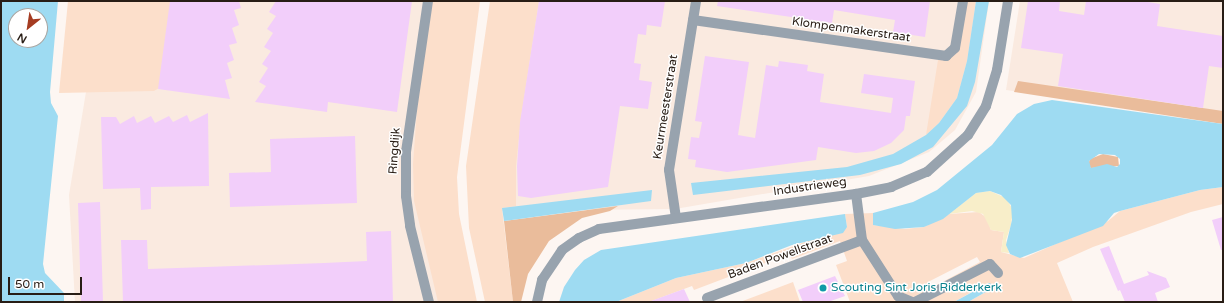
<!DOCTYPE html>
<html>
<head>
<meta charset="utf-8">
<style>
  body { margin:0 }
  #map { position:relative; width:1224px; height:303px; overflow:hidden; background:#fdf6f2; font-family:"Varela Round",sans-serif }
  div>[style] { position:absolute }
  .built>* { inset:0; background:#faeae0 }
  .green>* { inset:0; background:#fcdfcb }
  .forest>* { inset:0; background:#eabc9b }
  .sand>* { inset:0; background:#f8eec9 }
  .water>* { inset:0; background:#9edbf2 }
  .building>* { inset:0; background:#f2cefa }
  .minor>* { height:10px; margin:-5px; padding:0 5px; transform-origin:5px; border-radius:5px; background:#98a3ae }
  .dots>* { width:11px; height:11px; translate:-50% -50%; box-sizing:border-box; border:2px solid #fff; border-radius:50% }
  span { translate:-50% -50%; white-space:nowrap; text-align:center; line-height:1.15; -webkit-text-stroke:3px #fff; paint-order:stroke }
  .street-label { font-size:12px; color:#281d15 }
  .culture-label { font-size:12px; color:#0d838f }
  .left { translate:0 -50%; text-align:left }
  .frame { position:absolute; inset:0; border:2px solid #281d15; pointer-events:none }
  .north { position:absolute; left:8px; top:8px; width:40px; height:40px; box-sizing:border-box; background:#fff; border:1px solid #a9a5a1; border-radius:50%; rotate:210deg; font-size:11px; font-weight:700; line-height:16px; text-align:center; color:#281d15 }
  .north::after { content:''; display:block; margin:auto; width:14px; height:18px; background:#a53c22; clip-path:polygon(50% 0,100% 100%,50% 72%,0 100%) }
  .scale { position:absolute; left:8px; top:277px; width:74px; height:18px; box-sizing:border-box; border:2px solid #281d15; border-top:0; padding-left:5px; font-size:12px; line-height:14px; white-space:nowrap; color:#281d15; -webkit-text-stroke:3px #fff; paint-order:stroke }
</style>
</head>
<body>
<div id="map">
  <div class="built">
    <i style="clip-path:polygon(101px 1px,454px 1px,455px 302px,75px 302px,69px 195px)"></i>
    <i style="clip-path:polygon(511px 1px,989px 1px,976px 92px,955px 130px,929px 152px,869px 176px,675px 209px,480px 211px)"></i>
    <i style="clip-path:polygon(1020px 1px,1223px 1px,1223px 123px,1006px 90px)"></i>
  </div>
  <div class="green">
    <i style="clip-path:polygon(68px 1px,171px 1px,159px 88px,154px 91px,59px 93px)"></i>
    <i style="clip-path:polygon(432px 1px,480px 1px,457px 177px,459px 214px,477px 302px,438px 302px,414px 201px,413px 164px,418px 96px)"></i>
    <i style="clip-path:polygon(490px 1px,539px 1px,521px 118px,516px 166px,516px 206px,502px 208px,513px 302px,485px 302px,469px 228px,466px 166px)"></i>
    <i style="clip-path:polygon(966px 1px,976px 1px,967px 61px,957px 98px,939px 123px,926px 135px,938px 60px,949px 60px,957px 51px)"></i>
    <i style="clip-path:polygon(evenodd,1223px 187px,1223px 204px,1191px 212px,1093px 247px,1057px 263px,1073px 302px,968px 302px,993px 288px,988px 283px,954px 302px,850px 302px,836px 265px,847px 261px,840px 241px,792px 259px,789px 254px,694px 290px,692px 286px,649px 302px,616px 302px,676px 278px,746px 263px,847px 227px,845px 214px,873px 213px,873px 225px,905px 229px,924px 227px,949px 214px,979px 212px,987px 218px,991px 230px,1004px 232px,1001px 252px,1024px 258px,1108px 221px,1120px 211px,1200px 190px,1223px 187px,977px 257px,980px 262px,931px 288px,928px 282px,977px 257px)"></i>
    <i style="clip-path:polygon(793px 282px,800px 302px,740px 302px)"></i>
  </div>
  <div class="forest">
    <i style="clip-path:polygon(1018px 81px,1223px 111px,1223px 124px,1014px 92px)"></i>
    <i style="clip-path:polygon(1103px 154px,1118px 157px,1119px 166px,1091px 168px,1088px 165px,1090px 159px)"></i>
    <i style="clip-path:polygon(618px 206px,610px 211px,582px 218px,549px 241px,528px 274px,521px 302px,513px 302px,504px 221px)"></i>
  </div>
  <div class="sand">
    <i style="clip-path:polygon(990px 191px,1006px 198px,1013px 210px,1011px 225px,1006px 240px,1009px 253px,1001px 252px,1004px 232px,991px 230px,983px 214px,972px 211px,949px 214px,976px 193px)"></i>
  </div>
  <div class="water">
    <i style="clip-path:polygon(evenodd,1px 1px,58px 1px,50px 92px,51px 103px,58px 116px,43px 264px,45px 273px,64px 293px,64px 302px,1px 302px,1px 1px,16px 16px,40px 16px,40px 40px,16px 40px,16px 16px)"></i>
    <i style="clip-path:polygon(976px 1px,989px 1px,975px 82px,967px 106px,933px 147px,901px 164px,860px 175px,693px 195px,691px 183px,847px 167px,893px 154px,926px 135px,939px 123px,957px 98px,967px 61px)"></i>
    <i style="clip-path:polygon(evenodd,1052px 100px,1223px 124px,1223px 187px,1200px 190px,1120px 211px,1114px 213px,1103px 226px,1020px 258px,1010px 254px,1006px 245px,1012px 220px,1011px 205px,1001px 195px,990px 191px,976px 193px,943px 219px,924px 227px,895px 229px,873px 225px,873px 213px,913px 202px,937px 190px,992px 145px,1017px 114px,1034px 104px,1052px 100px,1099px 154px,1115px 155px,1120px 159px,1120px 164px,1117px 167px,1107px 164px,1091px 168px,1089px 161px,1099px 154px)"></i>
    <i style="clip-path:polygon(652px 190px,651px 201px,504px 221px,502px 208px)"></i>
    <i style="clip-path:polygon(845px 214px,847px 227px,843px 233px,792px 245px,746px 263px,676px 278px,616px 302px,559px 302px,564px 287px,575px 270px,584px 260px,601px 250px)"></i>
    <i style="clip-path:polygon(989px 283px,994px 285px,991px 289px,968px 302px,954px 302px)"></i>
  </div>
  <div class="building">
    <i style="clip-path:polygon(170px 1px,239px 1px,241px 8px,234px 10px,239px 25px,232px 28px,237px 43px,229px 45px,234px 60px,227px 63px,232px 78px,225px 80px,230px 99px,158px 89px)"></i>
    <i style="clip-path:polygon(276px 1px,412px 1px,397px 112px,328px 102px,327px 112px,255px 102px,266px 86px,259px 82px,268px 68px,262px 64px,271px 51px,264px 47px,273px 33px,267px 29px,276px 16px,269px 12px)"></i>
    <i style="clip-path:polygon(539px 1px,665px 1px,661px 27px,647px 25px,646px 35px,638px 34px,634px 63px,641px 64px,639px 80px,652px 82px,648px 109px,620px 106px,608px 187px,531px 198px,518px 196px,517px 166px,520px 122px)"></i>
    <i style="clip-path:polygon(718px 1px,930px 1px,925px 37px,893px 32px,895px 20px,834px 10px,832px 23px,717px 6px)"></i>
    <i style="clip-path:polygon(1028px 1px,1060px 1px,1059px 11px,1084px 15px,1086px 1px,1142px 1px,1160px 4px,1157px 26px,1223px 36px,1223px 68px,1209px 66px,1203px 108px,1058px 86px,1063px 54px,1021px 48px)"></i>
    <i style="clip-path:polygon(705px 56px,749px 62px,738px 135px,755px 138px,766px 65px,778px 67px,779px 61px,808px 65px,807px 71px,824px 74px,820px 102px,891px 113px,893px 98px,861px 93px,864px 74px,915px 81px,910px 116px,906px 116px,904px 130px,891px 143px,874px 151px,856px 153px,818px 147px,816px 160px,727px 172px,695px 167px,696px 160px,688px 159px,691px 137px,699px 138px,702px 122px,695px 121px)"></i>
    <i style="clip-path:polygon(208px 113px,209px 186px,151px 187px,151px 209px,141px 210px,140px 188px,103px 189px,101px 117px,116px 117px,120px 124px,134px 116px,137px 123px,151px 116px,155px 123px,169px 116px,173px 122px,187px 115px,190px 122px)"></i>
    <i style="clip-path:polygon(355px 136px,357px 203px,230px 207px,229px 173px,271px 172px,270px 139px)"></i>
    <i style="clip-path:polygon(100px 202px,103px 302px,81px 302px,78px 203px)"></i>
    <i style="clip-path:polygon(1223px 217px,1223px 250px,1221px 250px,1212px 220px)"></i>
    <i style="clip-path:polygon(391px 231px,393px 302px,123px 302px,121px 240px,147px 240px,148px 269px,324px 263px,367px 261px,366px 232px)"></i>
    <i style="clip-path:polygon(1109px 246px,1124px 284px,1149px 275px,1147px 271px,1166px 278px,1170px 287px,1155px 293px,1158px 302px,1125px 302px,1120px 290px,1118px 291px,1100px 249px)"></i>
    <i style="clip-path:polygon(835px 276px,845px 296px,828px 302px,803px 302px,798px 290px)"></i>
    <i style="clip-path:polygon(684px 289px,690px 302px,651px 302px,651px 301px)"></i>
  </div>
  <div class="minor">
    <i style="left:428px;top:1px;width:152px;rotate:98.3deg"></i>
    <i style="left:406px;top:151px;width:45px;rotate:90deg"></i>
    <i style="left:406px;top:196px;width:30px;rotate:82deg"></i>
    <i style="left:410px;top:226px;width:78px;rotate:76deg"></i>
    <i style="left:693px;top:20px;width:256px;rotate:8.1deg"></i>
    <i style="left:946px;top:56px;width:12px;rotate:-42deg"></i>
    <i style="left:955px;top:48px;width:48px;rotate:-80.3deg"></i>
    <i style="left:676px;top:218px;width:49px;rotate:-98.3deg"></i>
    <i style="left:669px;top:170px;width:171px;rotate:-80.9deg"></i>
    <i style="left:862px;top:240px;width:67px;rotate:57.3deg"></i>
    <i style="left:898px;top:296px;width:15px;rotate:23deg"></i>
    <i style="left:707px;top:298px;width:165px;rotate:-20.5deg"></i>
    <i style="left:862px;top:240px;width:46px;rotate:-97.4deg"></i>
    <i style="left:537px;top:302px;width:23px;rotate:-77deg"></i>
    <i style="left:542px;top:280px;width:36px;rotate:-56deg"></i>
    <i style="left:562px;top:250px;width:21px;rotate:-35deg"></i>
    <i style="left:579px;top:238px;width:22px;rotate:-24deg"></i>
    <i style="left:599px;top:229px;width:259px;rotate:-7.8deg"></i>
    <i style="left:856px;top:194px;width:36px;rotate:-11deg"></i>
    <i style="left:891px;top:187px;width:39px;rotate:-23deg"></i>
    <i style="left:927px;top:172px;width:55px;rotate:-42.1deg"></i>
    <i style="left:968px;top:135px;width:34px;rotate:-58deg"></i>
    <i style="left:986px;top:106px;width:38px;rotate:-73deg"></i>
    <i style="left:997px;top:70px;width:70px;rotate:-80.9deg"></i>
    <i style="left:915px;top:302px;width:84px;rotate:-26.9deg"></i>
    <i style="left:990px;top:264px;width:12px;rotate:48deg"></i>
  </div>
  <div class="dots">
    <i style="left:823px;top:288px;background:#0f9aa8"></i>
  </div>
  <div class="street-label">
    <span style="left:851px;top:30px;rotate:8deg">Klompenmakerstraat</span>
    <span style="left:666px;top:107px;rotate:-81deg">Keurmeesterstraat</span>
    <span style="left:395px;top:151px;rotate:-86deg">Ringdijk</span>
    <span style="left:810px;top:187px;rotate:-8deg">Industrieweg</span>
    <span style="left:780px;top:257px;rotate:-20deg">Baden Powellstraat</span>
  </div>
  <div class="culture-label">
    <span class="left" style="left:831px;top:288px">Scouting Sint Joris Ridderkerk</span>
  </div>
  <div class="frame"></div>
  <div class="north">N</div>
  <div class="scale">50 m</div>
</div>
</body>
</html>
